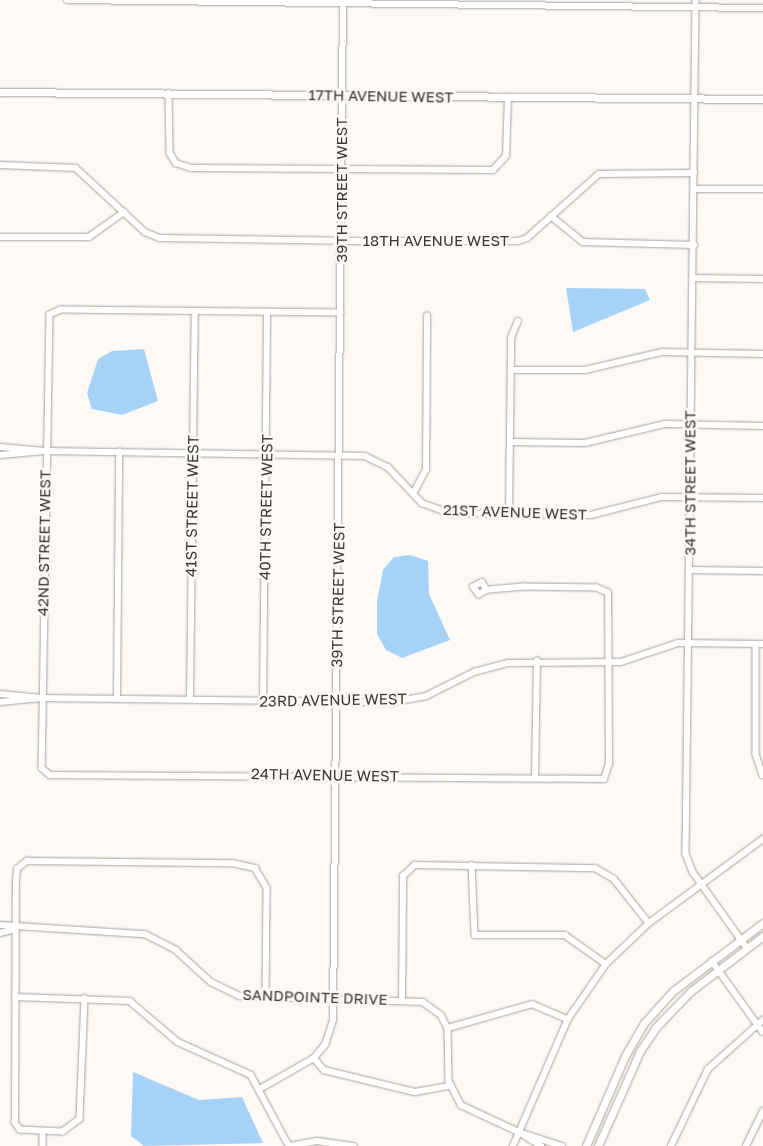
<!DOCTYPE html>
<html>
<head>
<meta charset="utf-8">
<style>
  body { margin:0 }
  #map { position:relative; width:763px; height:1146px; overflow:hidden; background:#fdf9f6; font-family:"Golos Text",sans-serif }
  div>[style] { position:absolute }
  .water>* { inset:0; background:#a6d2f8 }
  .roads { filter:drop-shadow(0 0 1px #aaa098) drop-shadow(0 0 1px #aaa098) }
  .minor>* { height:5.5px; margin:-2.75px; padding:0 2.75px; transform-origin:2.75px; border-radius:2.75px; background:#fff }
  .tertiary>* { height:7px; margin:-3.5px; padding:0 3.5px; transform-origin:3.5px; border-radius:3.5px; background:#fff }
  span { translate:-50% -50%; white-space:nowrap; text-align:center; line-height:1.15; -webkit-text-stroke:5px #fdf9f6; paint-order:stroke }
  .street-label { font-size:15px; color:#3a3633 }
</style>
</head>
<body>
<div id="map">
  <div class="water">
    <i style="clip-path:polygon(566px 288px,645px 289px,650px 300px,573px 332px)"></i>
    <i style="clip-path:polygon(144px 349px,158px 401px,122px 415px,92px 409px,87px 393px,98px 359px,112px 351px)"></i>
    <i style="clip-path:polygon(410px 555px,428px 561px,429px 594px,450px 640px,402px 658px,386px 650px,377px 634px,377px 601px,383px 570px,394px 557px)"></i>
    <i style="clip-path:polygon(133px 1072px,199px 1100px,242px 1097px,263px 1143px,144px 1146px,131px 1136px)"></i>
  </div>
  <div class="roads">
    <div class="minor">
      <i style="left:67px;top:0;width:696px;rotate:0.66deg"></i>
      <i style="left:696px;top:0;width:854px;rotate:90.67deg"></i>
      <i style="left:686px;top:854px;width:19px;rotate:69deg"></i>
      <i style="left:693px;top:872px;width:93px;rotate:54.6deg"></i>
      <i style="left:169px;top:93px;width:60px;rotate:89deg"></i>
      <i style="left:170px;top:153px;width:12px;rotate:59deg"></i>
      <i style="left:176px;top:163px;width:16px;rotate:18deg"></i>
      <i style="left:191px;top:168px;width:302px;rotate:0.4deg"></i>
      <i style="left:493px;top:170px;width:19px;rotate:-47deg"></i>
      <i style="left:506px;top:156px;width:59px;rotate:-88.1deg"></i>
      <i style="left:0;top:165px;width:76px;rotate:2.3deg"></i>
      <i style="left:76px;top:168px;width:94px;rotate:42.8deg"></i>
      <i style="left:145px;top:232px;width:16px;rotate:22deg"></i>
      <i style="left:160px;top:238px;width:182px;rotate:0.9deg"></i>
      <i style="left:342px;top:241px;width:176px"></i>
      <i style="left:518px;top:241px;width:9px;rotate:-18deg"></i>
      <i style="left:527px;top:238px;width:96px;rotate:-41.6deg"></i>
      <i style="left:599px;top:174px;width:95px;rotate:-0.6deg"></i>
      <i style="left:694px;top:189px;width:69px"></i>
      <i style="left:551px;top:216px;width:41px;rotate:39.1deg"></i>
      <i style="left:583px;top:242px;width:111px;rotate:1.5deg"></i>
      <i style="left:0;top:237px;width:89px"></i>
      <i style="left:89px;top:237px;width:43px;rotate:-35.5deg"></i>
      <i style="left:693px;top:278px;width:70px;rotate:0.8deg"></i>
      <i style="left:341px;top:313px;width:280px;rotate:-179.4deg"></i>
      <i style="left:61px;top:310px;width:12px;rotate:156deg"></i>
      <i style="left:50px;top:315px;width:453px;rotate:91deg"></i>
      <i style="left:42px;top:768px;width:11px;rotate:41deg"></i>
      <i style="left:50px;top:775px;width:554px;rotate:0.41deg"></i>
      <i style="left:604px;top:779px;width:16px;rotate:-72deg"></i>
      <i style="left:609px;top:764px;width:171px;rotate:-90.3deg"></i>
      <i style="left:608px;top:593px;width:12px;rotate:-156deg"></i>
      <i style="left:597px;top:588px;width:73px;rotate:-179.2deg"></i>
      <i style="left:524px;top:587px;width:37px;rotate:175deg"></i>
      <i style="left:487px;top:590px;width:9px;rotate:148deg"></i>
      <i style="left:479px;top:595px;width:10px;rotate:-127deg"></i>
      <i style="left:473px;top:587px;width:10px;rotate:-29deg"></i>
      <i style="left:482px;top:582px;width:9px;rotate:58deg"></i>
      <i style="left:511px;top:370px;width:74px"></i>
      <i style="left:585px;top:370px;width:79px;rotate:-13.2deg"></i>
      <i style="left:662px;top:352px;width:101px;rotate:1.1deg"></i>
      <i style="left:510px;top:442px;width:75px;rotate:0.8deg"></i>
      <i style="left:585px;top:443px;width:82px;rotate:-13.4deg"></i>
      <i style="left:665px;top:424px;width:98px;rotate:1.2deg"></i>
      <i style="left:0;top:447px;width:45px;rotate:5.1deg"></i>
      <i style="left:0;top:455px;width:45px;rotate:-5.1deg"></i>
      <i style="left:45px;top:451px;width:320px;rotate:0.9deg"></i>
      <i style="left:365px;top:456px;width:25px;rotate:26deg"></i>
      <i style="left:388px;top:467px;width:50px;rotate:46.6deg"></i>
      <i style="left:422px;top:503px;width:30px;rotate:20deg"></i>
      <i style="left:450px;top:513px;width:141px;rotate:0.8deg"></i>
      <i style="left:591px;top:515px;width:73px;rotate:-14.2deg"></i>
      <i style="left:662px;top:497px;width:101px;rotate:0.6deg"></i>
      <i style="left:413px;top:494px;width:27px;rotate:-62deg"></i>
      <i style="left:426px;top:470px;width:154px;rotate:-89.6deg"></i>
      <i style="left:509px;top:514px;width:176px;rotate:-89.3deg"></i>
      <i style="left:511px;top:338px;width:18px;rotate:-68deg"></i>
      <i style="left:690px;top:570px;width:73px;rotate:0.8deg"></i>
      <i style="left:756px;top:644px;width:110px;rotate:90deg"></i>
      <i style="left:756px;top:754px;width:22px;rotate:72deg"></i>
      <i style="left:0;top:694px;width:42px;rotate:5.4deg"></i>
      <i style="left:117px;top:699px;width:247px;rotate:-89.5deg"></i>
      <i style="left:190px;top:699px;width:387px;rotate:-89.3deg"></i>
      <i style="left:263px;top:700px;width:387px;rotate:-89.4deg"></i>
      <i style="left:0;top:702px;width:42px;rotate:-5.4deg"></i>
      <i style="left:42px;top:698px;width:351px;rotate:0.7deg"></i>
      <i style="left:393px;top:702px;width:34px;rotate:-10deg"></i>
      <i style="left:426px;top:696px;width:54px;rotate:-26.6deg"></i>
      <i style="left:474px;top:672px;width:35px;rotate:-15deg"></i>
      <i style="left:508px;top:663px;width:113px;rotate:-0.5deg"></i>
      <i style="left:621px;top:662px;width:60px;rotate:-18.4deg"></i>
      <i style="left:678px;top:643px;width:85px;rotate:0.7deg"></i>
      <i style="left:535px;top:777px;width:116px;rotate:-89deg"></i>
      <i style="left:472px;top:865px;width:70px;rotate:87.5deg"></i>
      <i style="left:475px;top:935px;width:90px"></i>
      <i style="left:565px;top:935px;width:50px;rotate:35.3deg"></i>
      <i style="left:0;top:925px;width:145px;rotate:3.6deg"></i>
      <i style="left:145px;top:934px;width:35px;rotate:27deg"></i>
      <i style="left:176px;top:950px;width:47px;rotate:42.4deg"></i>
      <i style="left:211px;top:982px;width:32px;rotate:26deg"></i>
      <i style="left:240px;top:996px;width:183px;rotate:1.9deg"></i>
      <i style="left:423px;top:1002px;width:22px;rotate:36deg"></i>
      <i style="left:441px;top:1015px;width:15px;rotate:62deg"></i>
      <i style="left:448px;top:1028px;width:53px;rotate:88.9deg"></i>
      <i style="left:449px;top:1081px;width:27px;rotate:63deg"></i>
      <i style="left:461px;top:1105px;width:64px;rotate:25deg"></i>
      <i style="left:519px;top:1132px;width:45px;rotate:18deg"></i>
      <i style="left:0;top:933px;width:16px;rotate:-14deg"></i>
      <i style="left:712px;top:961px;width:87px;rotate:54.3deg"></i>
      <i style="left:15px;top:997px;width:115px;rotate:2deg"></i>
      <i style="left:130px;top:1001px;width:63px;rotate:40.5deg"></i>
      <i style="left:178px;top:1042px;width:80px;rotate:24.3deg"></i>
      <i style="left:251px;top:1075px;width:81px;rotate:61.8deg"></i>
      <i style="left:85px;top:998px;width:121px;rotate:92.4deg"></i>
      <i style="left:80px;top:1119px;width:21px;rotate:143deg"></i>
      <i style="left:63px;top:1132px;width:43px;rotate:-177.3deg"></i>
      <i style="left:20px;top:1130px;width:9px;rotate:-126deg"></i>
      <i style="left:15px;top:1123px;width:242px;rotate:-89.8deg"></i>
      <i style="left:16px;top:881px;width:12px;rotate:-85deg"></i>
      <i style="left:17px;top:869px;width:13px;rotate:-39deg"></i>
      <i style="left:27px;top:861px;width:205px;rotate:0.6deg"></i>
      <i style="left:232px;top:863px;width:24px;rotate:12deg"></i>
      <i style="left:255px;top:868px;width:23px;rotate:59deg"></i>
      <i style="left:267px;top:888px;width:109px;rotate:90.5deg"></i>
      <i style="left:402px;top:1000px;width:124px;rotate:-89.5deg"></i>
      <i style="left:403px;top:876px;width:16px;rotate:-43deg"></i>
      <i style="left:415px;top:865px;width:180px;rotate:1deg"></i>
      <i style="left:595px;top:868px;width:22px;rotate:30deg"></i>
      <i style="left:614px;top:879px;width:56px;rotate:51.5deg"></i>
      <i style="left:448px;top:1028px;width:87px;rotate:-15.9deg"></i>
      <i style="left:532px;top:1004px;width:39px;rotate:23deg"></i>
      <i style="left:314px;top:1058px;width:16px;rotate:50deg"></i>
      <i style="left:324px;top:1070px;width:94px;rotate:13.6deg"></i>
      <i style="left:415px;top:1092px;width:36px;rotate:-10deg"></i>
      <i style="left:260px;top:1089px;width:62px;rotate:-29.9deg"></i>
      <i style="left:314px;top:1058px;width:17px;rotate:-50deg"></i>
      <i style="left:325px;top:1045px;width:26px;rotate:-72deg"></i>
      <i style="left:333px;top:1020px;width:1020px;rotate:-89.44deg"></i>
      <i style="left:43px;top:1132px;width:14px;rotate:90deg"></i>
      <i style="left:519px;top:1132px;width:26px;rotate:32deg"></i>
      <i style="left:289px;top:1146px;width:28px;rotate:-10deg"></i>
      <i style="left:317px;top:1141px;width:37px;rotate:8deg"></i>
      <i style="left:513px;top:1146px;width:138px;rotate:-66.6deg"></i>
      <i style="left:568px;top:1019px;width:67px;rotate:-55.4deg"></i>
      <i style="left:606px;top:964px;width:59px;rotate:-43.6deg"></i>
      <i style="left:649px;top:923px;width:142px;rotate:-36.4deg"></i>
      <i style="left:671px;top:1146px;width:85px;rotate:-64.3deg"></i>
      <i style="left:708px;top:1069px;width:74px;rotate:-41.7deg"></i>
      <i style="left:746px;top:1146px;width:39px;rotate:-64deg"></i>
    </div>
    <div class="tertiary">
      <i style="left:0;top:92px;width:763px;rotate:0.53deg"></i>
      <i style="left:586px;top:1146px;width:98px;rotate:-66.6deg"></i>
      <i style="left:625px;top:1056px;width:38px;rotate:-60deg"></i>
      <i style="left:644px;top:1023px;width:43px;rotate:-47.8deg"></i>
      <i style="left:673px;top:991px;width:113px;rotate:-37.1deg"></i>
      <i style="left:598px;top:1146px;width:104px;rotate:-66.1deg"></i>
      <i style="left:640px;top:1051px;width:29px;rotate:-56deg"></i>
      <i style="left:656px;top:1027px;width:50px;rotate:-45.8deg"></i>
      <i style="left:691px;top:991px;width:91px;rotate:-37.4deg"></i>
    </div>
  </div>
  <div class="street-label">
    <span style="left:381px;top:96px;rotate:1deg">17TH AVENUE WEST</span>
    <span style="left:342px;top:190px;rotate:-90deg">39TH STREET WEST</span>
    <span style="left:436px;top:241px">18TH AVENUE WEST</span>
    <span style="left:690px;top:483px;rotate:-90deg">34TH STREET WEST</span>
    <span style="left:192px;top:506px;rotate:-89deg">41ST STREET WEST</span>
    <span style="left:266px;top:507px;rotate:-89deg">40TH STREET WEST</span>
    <span style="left:515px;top:512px;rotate:2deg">21ST AVENUE WEST</span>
    <span style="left:44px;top:543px;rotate:-89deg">42ND STREET WEST</span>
    <span style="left:338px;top:595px;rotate:-89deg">39TH STREET WEST</span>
    <span style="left:333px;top:700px;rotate:-1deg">23RD AVENUE WEST</span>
    <span style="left:325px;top:775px;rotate:1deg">24TH AVENUE WEST</span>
    <span style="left:315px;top:997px;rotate:2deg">SANDPOINTE DRIVE</span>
  </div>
</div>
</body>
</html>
